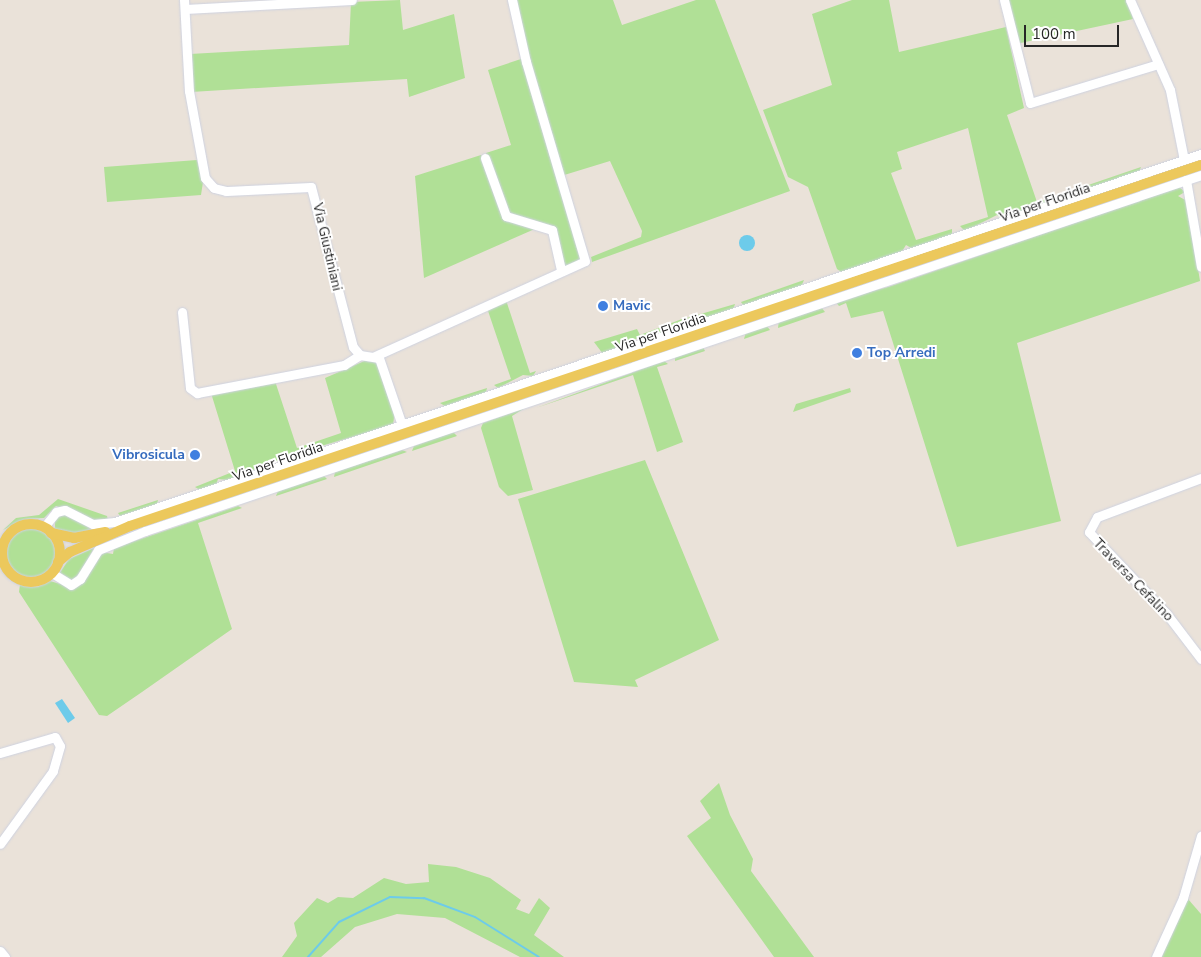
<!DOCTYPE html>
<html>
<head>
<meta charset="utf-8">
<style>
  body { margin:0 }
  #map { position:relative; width:1201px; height:957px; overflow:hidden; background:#eae2d9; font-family:"Nunito Sans",sans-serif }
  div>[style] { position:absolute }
  .green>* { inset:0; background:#b0e096 }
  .round { border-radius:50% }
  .water>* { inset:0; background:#6dcbea }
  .stream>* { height:2px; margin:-1px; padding:0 1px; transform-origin:1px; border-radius:1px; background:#6dcbea }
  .roads { filter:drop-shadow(0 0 1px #ced2e0) drop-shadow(0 0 1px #ced2e0) }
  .minor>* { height:9px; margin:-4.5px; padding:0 4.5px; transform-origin:4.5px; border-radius:4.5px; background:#fff }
  .major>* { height:10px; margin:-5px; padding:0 5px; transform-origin:5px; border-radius:5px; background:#ecc85c }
  .major>.ring { margin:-5px; padding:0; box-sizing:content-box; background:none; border:10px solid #ecc85c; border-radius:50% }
  .dots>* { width:14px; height:14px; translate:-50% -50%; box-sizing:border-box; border:2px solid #fff; border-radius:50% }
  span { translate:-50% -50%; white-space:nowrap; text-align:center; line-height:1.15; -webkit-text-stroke:4px #fff; paint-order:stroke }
  .street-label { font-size:14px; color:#272727 }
  .shop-label { font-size:14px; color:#366cbe; font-weight:700 }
  .left { translate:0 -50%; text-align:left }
  .right { translate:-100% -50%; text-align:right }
  .scale { position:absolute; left:1024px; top:25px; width:95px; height:22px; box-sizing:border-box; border:2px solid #272727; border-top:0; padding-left:6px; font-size:15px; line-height:18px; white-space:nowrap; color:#272727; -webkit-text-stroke:4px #fff; paint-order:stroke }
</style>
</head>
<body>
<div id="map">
  <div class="green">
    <i style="clip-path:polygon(400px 0,403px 30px,454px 14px,465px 78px,409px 97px,407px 79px,191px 92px,190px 54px,349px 45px,351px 2px)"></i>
    <i style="clip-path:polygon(515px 0,613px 0,622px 25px,696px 0,715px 0,790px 191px,592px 262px,591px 257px,641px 237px,642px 231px,610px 161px,561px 176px,527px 62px)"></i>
    <i style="clip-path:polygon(852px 0,889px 0,899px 52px,1006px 27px,1024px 108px,1007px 115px,1037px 202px,1054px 197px,1052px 202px,1002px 219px,997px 215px,965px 231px,960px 226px,988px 217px,968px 128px,897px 152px,902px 169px,891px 173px,916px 240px,952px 229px,952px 236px,913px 249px,906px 245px,901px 253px,843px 273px,837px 269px,808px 187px,788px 177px,763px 110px,832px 85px,812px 14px)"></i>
    <i style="clip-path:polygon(1006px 0,1128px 0,1133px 19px,1016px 44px)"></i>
    <i style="clip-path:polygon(524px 58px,583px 260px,562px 268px,556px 234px,511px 217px,503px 208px,486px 153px,511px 145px,488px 70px)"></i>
    <i style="clip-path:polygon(481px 155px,503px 217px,537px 228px,424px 278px,415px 176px)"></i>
    <i style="clip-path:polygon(197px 160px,203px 182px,201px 195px,107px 202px,104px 167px)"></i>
    <i style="clip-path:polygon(1141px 167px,1139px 172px,1065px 197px,1062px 194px)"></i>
    <i style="clip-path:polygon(1179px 187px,1185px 192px,1178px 196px,1187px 201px,1200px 281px,1017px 343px,1061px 521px,957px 547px,883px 311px,851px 318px,846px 303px,839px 306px,835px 301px,888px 287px)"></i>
    <i style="clip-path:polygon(804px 280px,801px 287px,744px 306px,741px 302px)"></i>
    <i style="clip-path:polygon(505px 297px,530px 373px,536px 371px,533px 376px,523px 375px,498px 388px,494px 385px,511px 379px,486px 305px)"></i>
    <i style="clip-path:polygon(735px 304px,733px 310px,692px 324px,687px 318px)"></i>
    <i style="clip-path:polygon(821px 307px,825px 312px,778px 328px,779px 320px)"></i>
    <i style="clip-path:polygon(682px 319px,680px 328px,642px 340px,640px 337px,603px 354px,594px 342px,637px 329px,640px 335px)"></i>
    <i style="clip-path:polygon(766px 325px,770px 330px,744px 339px,746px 332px)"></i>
    <i style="clip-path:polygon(703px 347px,705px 351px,675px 361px,675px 357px)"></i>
    <i style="clip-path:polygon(369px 359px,377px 361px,395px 411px,393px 425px,294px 454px,228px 480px,218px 479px,216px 485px,200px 490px,195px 487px,235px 471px,211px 393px,275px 381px,297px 448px,341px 433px,325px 378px)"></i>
    <i style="clip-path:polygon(664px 361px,668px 364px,657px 367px,683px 442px,657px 452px,633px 375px,536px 408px)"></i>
    <i style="clip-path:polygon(487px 388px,486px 392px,445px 406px,440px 403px)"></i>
    <i style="clip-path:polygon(850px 388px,851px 392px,793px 412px,796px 404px)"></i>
    <i style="clip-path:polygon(525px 408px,512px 416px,533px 490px,508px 496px,499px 487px,481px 428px,483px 423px)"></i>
    <i style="clip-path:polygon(453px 432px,457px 436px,412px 451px,414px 446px)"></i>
    <i style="clip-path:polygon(402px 450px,407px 452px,334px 477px,335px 472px)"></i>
    <i style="clip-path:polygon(645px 460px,719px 640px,635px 680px,638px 687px,574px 682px,518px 499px)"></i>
    <i style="clip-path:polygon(324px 476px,327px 479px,276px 496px,278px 491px)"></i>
    <i style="clip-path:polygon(58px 499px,107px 516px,108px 520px,99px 522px,56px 506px,44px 518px,25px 519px,3px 530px,16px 518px,39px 515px)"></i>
    <i style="clip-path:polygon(158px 500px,157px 504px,120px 516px,118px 513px)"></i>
    <i style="clip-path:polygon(238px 506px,242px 508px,198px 523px,232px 629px,142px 692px,107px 716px,99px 715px,19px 592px,20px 584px,37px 587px,50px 581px,74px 588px,101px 552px,113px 554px,114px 548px)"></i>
    <i style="clip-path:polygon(64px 514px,93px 527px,99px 529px,76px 534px,55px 530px,55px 517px)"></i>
    <i class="round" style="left:5px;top:528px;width:50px;height:50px"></i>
    <i style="clip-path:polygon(94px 548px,78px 577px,70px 581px,59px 574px,69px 559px)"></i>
    <i style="clip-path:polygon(719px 783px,730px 815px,753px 859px,751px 871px,814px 957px,774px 957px,687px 836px,711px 818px,700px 801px)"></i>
    <i style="clip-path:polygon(428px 864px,456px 867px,490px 878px,521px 900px,516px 909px,529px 914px,539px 898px,550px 908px,534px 935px,564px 957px,520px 957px,445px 918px,397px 914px,355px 927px,321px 957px,282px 957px,297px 936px,294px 923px,317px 898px,328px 903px,338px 897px,353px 898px,384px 878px,406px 884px,429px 882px)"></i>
    <i style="clip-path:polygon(1188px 899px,1201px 914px,1201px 957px,1160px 957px)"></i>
  </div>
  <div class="water">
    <i class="round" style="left:739px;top:235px;width:16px;height:16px"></i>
    <i style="clip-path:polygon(62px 699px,75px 718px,68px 723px,55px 703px)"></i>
  </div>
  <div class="stream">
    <i style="left:308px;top:957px;width:47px;rotate:-48.5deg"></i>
    <i style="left:339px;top:922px;width:57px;rotate:-26.1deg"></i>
    <i style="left:390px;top:897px;width:34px;rotate:2deg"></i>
    <i style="left:424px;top:898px;width:54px;rotate:20.4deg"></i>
    <i style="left:475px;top:917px;width:75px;rotate:32deg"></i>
  </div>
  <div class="roads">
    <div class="minor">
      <i style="left:184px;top:0;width:91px;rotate:86.9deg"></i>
      <i style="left:189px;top:91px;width:88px;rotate:79.6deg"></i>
      <i style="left:205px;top:178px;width:13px;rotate:48deg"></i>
      <i style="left:214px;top:188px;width:12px;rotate:14deg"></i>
      <i style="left:226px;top:191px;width:85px;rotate:-2.7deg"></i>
      <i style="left:311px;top:187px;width:165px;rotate:75.3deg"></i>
      <i style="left:353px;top:347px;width:11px;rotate:49deg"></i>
      <i style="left:360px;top:355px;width:19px;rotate:9deg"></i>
      <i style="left:379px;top:358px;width:71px;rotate:71.1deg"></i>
      <i style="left:1004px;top:0;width:106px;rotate:75.8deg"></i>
      <i style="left:1030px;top:103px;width:134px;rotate:-16.9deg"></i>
      <i style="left:1130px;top:0;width:98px;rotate:66deg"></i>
      <i style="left:1170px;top:90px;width:71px;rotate:78.7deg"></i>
      <i style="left:185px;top:9px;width:167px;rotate:-3.1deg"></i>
      <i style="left:485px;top:158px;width:62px;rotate:70.1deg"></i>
      <i style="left:506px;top:216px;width:48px;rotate:16.9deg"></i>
      <i style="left:552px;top:230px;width:41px;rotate:77.3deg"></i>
      <i style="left:1186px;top:180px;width:88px;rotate:80.2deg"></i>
      <i style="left:182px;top:312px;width:76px;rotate:84deg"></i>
      <i style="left:190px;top:388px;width:9px;rotate:36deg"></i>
      <i style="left:197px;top:393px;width:150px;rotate:-10.8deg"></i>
      <i style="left:344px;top:365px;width:19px;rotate:-32deg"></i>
      <i style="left:375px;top:356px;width:230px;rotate:-24.3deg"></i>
      <i style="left:585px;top:261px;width:208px;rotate:-106.5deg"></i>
      <i style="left:526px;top:62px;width:64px;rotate:-102.7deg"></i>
      <i style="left:1201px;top:478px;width:111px;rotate:159.4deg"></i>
      <i style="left:1097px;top:517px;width:17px;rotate:118deg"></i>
      <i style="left:1089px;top:532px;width:112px;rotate:46.5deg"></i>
      <i style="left:1166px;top:613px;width:58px;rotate:52.7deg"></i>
      <i style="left:44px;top:527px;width:19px;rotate:-51deg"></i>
      <i style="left:56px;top:512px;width:9px;rotate:-13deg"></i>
      <i style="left:65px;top:510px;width:31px;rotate:27deg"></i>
      <i style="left:93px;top:524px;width:22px;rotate:-5deg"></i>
      <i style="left:115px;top:522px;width:1147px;rotate:-18.72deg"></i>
      <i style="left:52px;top:573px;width:22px;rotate:32deg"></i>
      <i style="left:71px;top:585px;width:11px;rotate:-34deg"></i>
      <i style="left:80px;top:579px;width:34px;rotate:-58deg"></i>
      <i style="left:98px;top:550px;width:51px;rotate:-22deg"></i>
      <i style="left:145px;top:531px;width:1114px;rotate:-18.63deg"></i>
      <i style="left:0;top:753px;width:57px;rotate:-16.2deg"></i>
      <i style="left:55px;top:737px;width:10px;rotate:61deg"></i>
      <i style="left:60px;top:746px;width:26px;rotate:106deg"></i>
      <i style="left:53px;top:771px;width:90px;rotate:126deg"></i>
      <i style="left:0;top:951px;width:8px;rotate:50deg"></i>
      <i style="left:1156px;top:957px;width:65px;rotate:-65.4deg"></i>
      <i style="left:1183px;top:898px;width:65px;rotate:-73.8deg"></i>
    </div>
    <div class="major">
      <i class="ring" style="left:2px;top:524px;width:48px;height:48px"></i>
      <i style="left:51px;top:533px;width:24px;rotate:12deg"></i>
      <i style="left:74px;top:538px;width:32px;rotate:-11deg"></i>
      <i style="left:58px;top:562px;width:16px;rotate:-40deg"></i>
      <i style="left:70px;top:552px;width:65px;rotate:-23.4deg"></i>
      <i style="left:130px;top:526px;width:1130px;rotate:-18.63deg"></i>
    </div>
  </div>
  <div class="dots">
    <i style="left:603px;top:306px;background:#3f7fe0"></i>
    <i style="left:857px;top:353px;background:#3f7fe0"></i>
    <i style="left:195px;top:455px;background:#3f7fe0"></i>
  </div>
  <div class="street-label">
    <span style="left:1045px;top:203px;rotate:-19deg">Via per Floridia</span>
    <span style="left:327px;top:247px;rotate:77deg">Via Giustiniani</span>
    <span style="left:661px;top:333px;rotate:-19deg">Via per Floridia</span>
    <span style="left:278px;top:462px;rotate:-19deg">Via per Floridia</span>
    <span style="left:1133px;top:580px;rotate:46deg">Traversa Cefalino</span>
  </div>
  <div class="shop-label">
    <span class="left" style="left:613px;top:306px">Mavic</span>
    <span class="left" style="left:867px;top:353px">Top Arredi</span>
    <span class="right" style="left:185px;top:455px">Vibrosicula</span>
  </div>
  <div class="scale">100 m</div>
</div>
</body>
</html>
